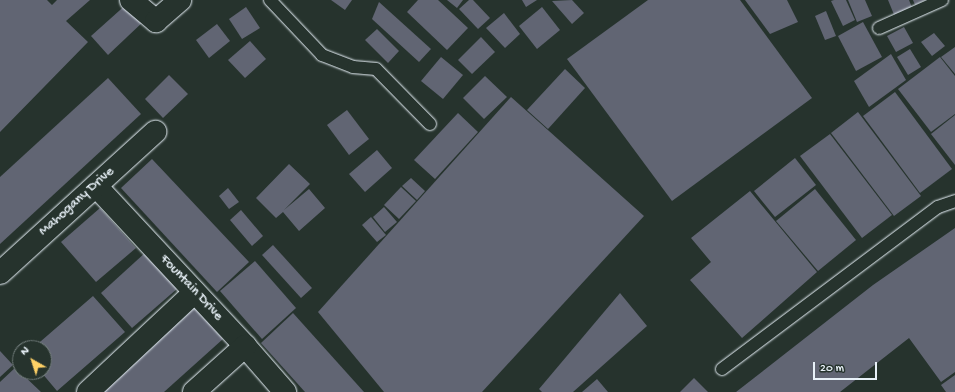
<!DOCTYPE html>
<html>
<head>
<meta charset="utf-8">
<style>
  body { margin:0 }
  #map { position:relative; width:955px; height:392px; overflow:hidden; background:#26332d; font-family:"Gochi Hand",sans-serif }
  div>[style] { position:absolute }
  .building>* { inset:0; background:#616573 }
  .roads { filter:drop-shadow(0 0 1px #e8f1f8) drop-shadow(0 0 1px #e8f1f8) }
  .service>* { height:12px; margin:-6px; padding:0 6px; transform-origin:6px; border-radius:6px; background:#26332d }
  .minor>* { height:22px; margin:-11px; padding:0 11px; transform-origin:11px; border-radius:11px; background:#26332d }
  span { translate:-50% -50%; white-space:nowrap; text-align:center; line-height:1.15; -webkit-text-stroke:3.5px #26332d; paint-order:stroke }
  .street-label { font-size:14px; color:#e8f1f8 }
  .north { position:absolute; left:12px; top:340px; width:40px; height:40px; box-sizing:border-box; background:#26332d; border:1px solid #747f7e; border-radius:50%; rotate:321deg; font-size:11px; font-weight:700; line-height:16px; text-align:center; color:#e8f1f8 }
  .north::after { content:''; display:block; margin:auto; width:14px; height:18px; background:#ffd166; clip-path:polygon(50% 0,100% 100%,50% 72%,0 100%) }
  .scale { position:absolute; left:813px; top:362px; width:64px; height:18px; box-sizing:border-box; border:2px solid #e8f1f8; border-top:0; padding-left:5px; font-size:12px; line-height:14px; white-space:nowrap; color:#e8f1f8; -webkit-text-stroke:3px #26332d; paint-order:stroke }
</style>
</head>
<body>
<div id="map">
  <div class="building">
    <i style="clip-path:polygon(0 0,47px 0,52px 5px,57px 0,90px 0,66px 21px,88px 42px,0 132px)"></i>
    <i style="clip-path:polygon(331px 0,352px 0,345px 10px)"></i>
    <i style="clip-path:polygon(418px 0,438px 0,468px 28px,447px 50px,407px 12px)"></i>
    <i style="clip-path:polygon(447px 0,463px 0,457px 8px)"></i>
    <i style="clip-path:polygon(469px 0,473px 0,490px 18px,478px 29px,459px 9px)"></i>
    <i style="clip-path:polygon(522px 0,537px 0,526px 7px)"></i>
    <i style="clip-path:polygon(572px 0,584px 13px,572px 24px,552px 1px)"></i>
    <i style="clip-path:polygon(648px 0,740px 0,812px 98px,672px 201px,567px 59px)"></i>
    <i style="clip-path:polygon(745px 0,787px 0,798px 22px,770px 34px)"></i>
    <i style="clip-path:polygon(834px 0,846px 0,855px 20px,843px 26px,831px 1px)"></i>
    <i style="clip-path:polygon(848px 0,865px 0,872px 16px,857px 22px)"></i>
    <i style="clip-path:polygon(888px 0,909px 0,913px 10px,895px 17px)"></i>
    <i style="clip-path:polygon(913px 0,925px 0,915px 5px)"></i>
    <i style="clip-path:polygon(129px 2px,145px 20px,108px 55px,91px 36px)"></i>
    <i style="clip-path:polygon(379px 2px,431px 49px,419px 62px,372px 19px)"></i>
    <i style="clip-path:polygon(246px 7px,260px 28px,242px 39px,229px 19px)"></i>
    <i style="clip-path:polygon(542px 7px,560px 30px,537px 49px,519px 26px)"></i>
    <i style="clip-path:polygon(826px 11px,836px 36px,825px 40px,815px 16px)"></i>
    <i style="clip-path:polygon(504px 13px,520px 34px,505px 48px,486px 28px)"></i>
    <i style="clip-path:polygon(863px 22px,882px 57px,856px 71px,838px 36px)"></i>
    <i style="clip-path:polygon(217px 24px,230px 41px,209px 58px,196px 40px)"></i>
    <i style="clip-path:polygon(904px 27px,913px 43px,896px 52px,887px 36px)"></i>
    <i style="clip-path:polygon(377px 29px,399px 51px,388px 63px,365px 40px)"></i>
    <i style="clip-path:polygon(934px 33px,945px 46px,932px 56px,921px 42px)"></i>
    <i style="clip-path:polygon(481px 37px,495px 52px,472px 74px,458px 60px)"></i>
    <i style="clip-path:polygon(250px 41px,266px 59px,245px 78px,228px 60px)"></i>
    <i style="clip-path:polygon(955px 47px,955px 74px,941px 57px)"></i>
    <i style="clip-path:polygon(910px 49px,921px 67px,908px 75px,897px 57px)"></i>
    <i style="clip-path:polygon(891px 54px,906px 80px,869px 107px,854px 81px)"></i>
    <i style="clip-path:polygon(441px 57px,463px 75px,443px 99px,421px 81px)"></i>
    <i style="clip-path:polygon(940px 57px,955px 76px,955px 114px,931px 132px,898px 89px)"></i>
    <i style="clip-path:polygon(565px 69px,585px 88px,548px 129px,527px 110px)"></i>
    <i style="clip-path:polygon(169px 75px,188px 94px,163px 118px,145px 99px)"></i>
    <i style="clip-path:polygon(485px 76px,507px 97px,484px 119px,463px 98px)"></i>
    <i style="clip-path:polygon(108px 78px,141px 114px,0 244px,0 177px)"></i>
    <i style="clip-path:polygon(895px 92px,952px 169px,920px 193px,863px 116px)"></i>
    <i style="clip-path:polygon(511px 97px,644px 216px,482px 392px,384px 392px,318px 312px)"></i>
    <i style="clip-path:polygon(347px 110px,369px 139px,349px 155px,327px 125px)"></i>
    <i style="clip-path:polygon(858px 112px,921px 196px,894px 216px,831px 133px)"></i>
    <i style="clip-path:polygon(458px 113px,478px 132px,435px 179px,414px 160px)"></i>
    <i style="clip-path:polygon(955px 115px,955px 165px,931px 134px)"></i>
    <i style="clip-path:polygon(830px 134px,892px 215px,862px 238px,800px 156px)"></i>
    <i style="clip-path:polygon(377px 150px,392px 168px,365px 192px,349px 174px)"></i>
    <i style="clip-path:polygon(795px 158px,816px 185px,775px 217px,754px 191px)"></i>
    <i style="clip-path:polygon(152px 159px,249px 262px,217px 292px,121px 188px)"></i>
    <i style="clip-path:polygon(289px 164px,310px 184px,284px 210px,309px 189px,325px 208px,299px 231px,283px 212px,276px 218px,256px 198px)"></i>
    <i style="clip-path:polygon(411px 178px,425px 191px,417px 200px,402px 186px)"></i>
    <i style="clip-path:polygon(401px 187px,416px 201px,399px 219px,384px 205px)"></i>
    <i style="clip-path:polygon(228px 188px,239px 202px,229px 209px,219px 196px)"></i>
    <i style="clip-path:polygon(815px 189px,856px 240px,818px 271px,776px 221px)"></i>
    <i style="clip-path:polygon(750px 191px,817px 272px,742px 338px,690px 280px,711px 262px,691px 238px)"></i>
    <i style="clip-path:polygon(384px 207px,397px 222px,385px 232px,373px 217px)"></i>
    <i style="clip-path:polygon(100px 208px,136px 248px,96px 282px,61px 242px)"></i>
    <i style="clip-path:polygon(241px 210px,263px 236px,252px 246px,230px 220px)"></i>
    <i style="clip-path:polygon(371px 217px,386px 235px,377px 242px,362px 225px)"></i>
    <i style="clip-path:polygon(955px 228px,955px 372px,941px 382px,909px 338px,840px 392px,736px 392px,873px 285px)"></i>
    <i style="clip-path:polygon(273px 245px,312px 288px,301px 298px,262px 255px)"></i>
    <i style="clip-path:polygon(146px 252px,178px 288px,132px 328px,101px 293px)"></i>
    <i style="clip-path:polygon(255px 261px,296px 308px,262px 339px,220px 291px)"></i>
    <i style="clip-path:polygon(620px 293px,647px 326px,573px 392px,542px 392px,539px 389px)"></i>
    <i style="clip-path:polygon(93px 296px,125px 332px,57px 391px,41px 372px,44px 372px,44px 348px,33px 348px)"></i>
    <i style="clip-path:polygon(194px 307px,223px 339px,164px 392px,99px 392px)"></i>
    <i style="clip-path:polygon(293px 313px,364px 392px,305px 392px,261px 343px)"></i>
    <i style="clip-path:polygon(0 351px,13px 365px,0 377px)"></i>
    <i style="clip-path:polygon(17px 366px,20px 372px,41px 392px,0 392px,0 382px)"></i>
    <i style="clip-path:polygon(955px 375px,955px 392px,946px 392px,941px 385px)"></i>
    <i style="clip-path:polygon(694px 378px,708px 392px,680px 392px)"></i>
    <i style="clip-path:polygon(597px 379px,608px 392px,582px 392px)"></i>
  </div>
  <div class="roads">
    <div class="service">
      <i style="left:270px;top:0;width:76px;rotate:46.6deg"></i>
      <i style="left:322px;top:55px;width:33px;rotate:21deg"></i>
      <i style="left:353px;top:67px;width:23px;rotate:5deg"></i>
      <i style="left:376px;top:69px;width:77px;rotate:45.5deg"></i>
      <i style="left:879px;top:28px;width:69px;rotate:-24deg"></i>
      <i style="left:722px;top:369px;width:270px;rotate:-36.9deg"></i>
      <i style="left:938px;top:207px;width:18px;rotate:-19deg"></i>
    </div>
    <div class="minor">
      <i style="left:131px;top:0;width:33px;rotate:40deg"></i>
      <i style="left:156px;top:21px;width:32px;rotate:-41deg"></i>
      <i style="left:96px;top:186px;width:219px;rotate:47deg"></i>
      <i style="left:245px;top:346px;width:61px;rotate:49deg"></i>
      <i style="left:0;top:273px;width:210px;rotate:-42.3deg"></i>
      <i style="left:88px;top:392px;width:146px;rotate:-43.1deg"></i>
      <i style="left:194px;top:392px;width:69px;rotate:-42deg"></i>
    </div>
  </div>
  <div class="street-label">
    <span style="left:77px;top:202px;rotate:-42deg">Mahogany Drive</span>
    <span style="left:191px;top:288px;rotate:47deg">Fountain Drive</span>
  </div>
  <div class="north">N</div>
  <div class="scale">20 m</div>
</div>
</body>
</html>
